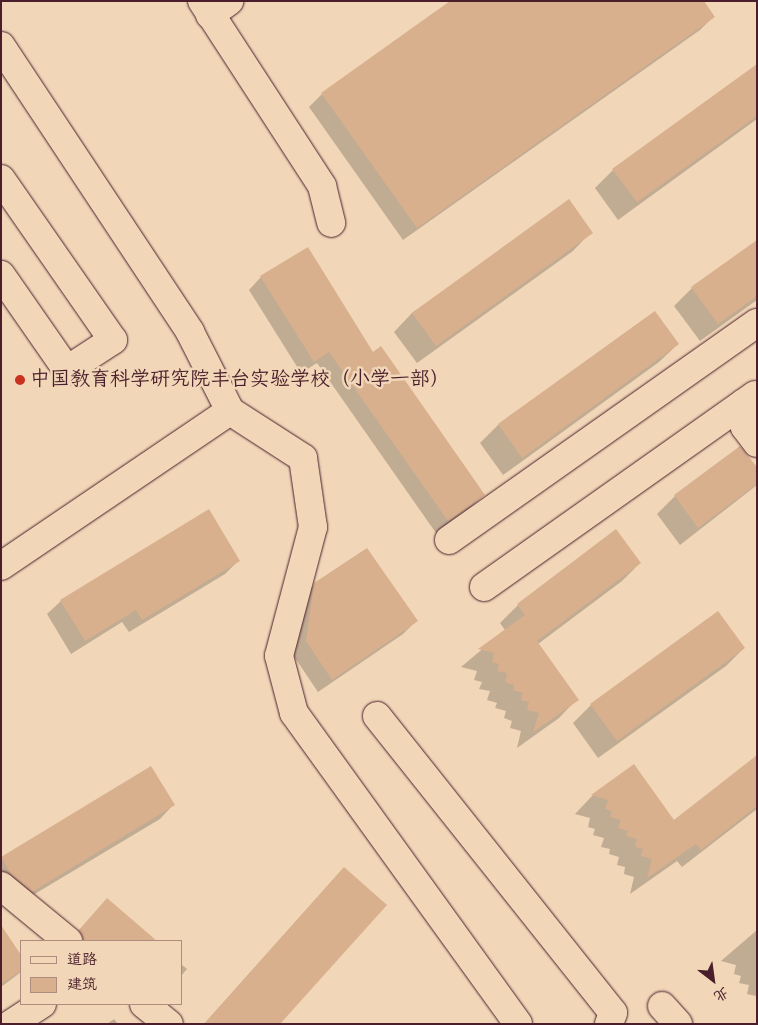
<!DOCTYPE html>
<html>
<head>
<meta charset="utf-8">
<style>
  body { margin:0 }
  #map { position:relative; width:758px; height:1025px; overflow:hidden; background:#f1d6b8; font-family:"Indie Flower","LXGW WenKai TC",sans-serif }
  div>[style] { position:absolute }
  .shadow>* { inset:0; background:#0003 }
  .building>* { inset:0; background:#d9b08e }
  .roads { filter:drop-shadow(0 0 1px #4a1f2b) drop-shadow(0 0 1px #4a1f2b) }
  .street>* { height:28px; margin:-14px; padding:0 14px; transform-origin:14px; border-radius:14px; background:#f1d6b8 }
  .dots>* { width:14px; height:14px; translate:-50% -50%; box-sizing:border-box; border:2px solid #f1d6b8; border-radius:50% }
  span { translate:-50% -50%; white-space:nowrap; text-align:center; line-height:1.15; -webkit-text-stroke:5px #f1d6b8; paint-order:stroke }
  .poi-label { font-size:20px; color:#4a1f2b }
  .left { translate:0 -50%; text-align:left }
  .frame { position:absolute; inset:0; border:2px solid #4a1f2b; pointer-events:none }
  .legend { position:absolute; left:20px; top:940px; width:162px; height:65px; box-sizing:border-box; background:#f1d6b8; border:1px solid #ae8d80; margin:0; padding:6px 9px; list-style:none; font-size:15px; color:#4a1f2b }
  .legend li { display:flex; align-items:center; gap:10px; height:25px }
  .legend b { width:25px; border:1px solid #ae8d80 }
  .north { position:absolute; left:688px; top:955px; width:50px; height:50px; -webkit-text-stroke:4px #f1d6b8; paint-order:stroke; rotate:150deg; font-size:14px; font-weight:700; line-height:20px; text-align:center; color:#4a1f2b }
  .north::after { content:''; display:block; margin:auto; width:18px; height:22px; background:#4a1f2b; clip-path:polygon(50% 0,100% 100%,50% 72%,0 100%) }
</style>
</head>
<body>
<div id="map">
  <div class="shadow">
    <i style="clip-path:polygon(713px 17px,700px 30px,403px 240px,309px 107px,322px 94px)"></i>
    <i style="clip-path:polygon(757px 66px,757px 119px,618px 220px,595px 188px,613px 170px)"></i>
    <i style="clip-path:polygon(569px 201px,591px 232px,573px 251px,417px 363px,394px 332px,412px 313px)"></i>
    <i style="clip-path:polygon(757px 241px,757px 300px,700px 341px,674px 306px,692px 288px)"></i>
    <i style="clip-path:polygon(261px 277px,484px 495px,471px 507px,436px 533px,317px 363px,301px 373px,249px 290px)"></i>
    <i style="clip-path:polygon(654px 312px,678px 344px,659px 362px,503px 475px,480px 443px,498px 425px)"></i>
    <i style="clip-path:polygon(740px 448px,757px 469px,757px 485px,680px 545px,657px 514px,675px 496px)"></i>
    <i style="clip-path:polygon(238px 561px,225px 574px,129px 632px,122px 622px,71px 654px,47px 614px,61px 601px)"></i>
    <i style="clip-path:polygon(640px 563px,622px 581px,538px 644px,577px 699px,559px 718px,517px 748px,521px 731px,510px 728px,512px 721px,504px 718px,506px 711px,495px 708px,497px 703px,487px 700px,490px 691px,479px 689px,482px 682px,474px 680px,477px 671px,461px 667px,505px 630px,500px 623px,518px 605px)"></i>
    <i style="clip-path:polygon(315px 584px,416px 621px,403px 634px,318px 692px,293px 655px,301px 598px)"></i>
    <i style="clip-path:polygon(744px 648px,726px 666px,598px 758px,573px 723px,591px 705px)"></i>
    <i style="clip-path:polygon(757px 757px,757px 809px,682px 867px,677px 861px,630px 894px,634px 877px,624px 874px,625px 867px,617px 865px,619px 857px,609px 854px,610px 849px,601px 847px,604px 838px,593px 835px,595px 829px,588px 827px,590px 818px,575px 814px,592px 796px,634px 766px,673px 821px)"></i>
    <i style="clip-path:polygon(173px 805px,160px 819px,18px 904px,1px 890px,2px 858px)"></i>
    <i style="clip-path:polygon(344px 868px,278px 1024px,204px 1024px,331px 882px)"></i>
    <i style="clip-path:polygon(107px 900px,155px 941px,69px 941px)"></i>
    <i style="clip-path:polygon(1px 927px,21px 958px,21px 972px,1px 987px)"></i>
    <i style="clip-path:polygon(757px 930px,757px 1002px,756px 996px,747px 994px,749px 985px,739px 983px,741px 976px,734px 974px,736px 965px,721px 961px)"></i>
    <i style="clip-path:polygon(181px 964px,187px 969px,181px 976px)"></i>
    <i style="clip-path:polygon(114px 1019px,118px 1024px,107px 1024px)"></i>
  </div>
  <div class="building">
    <i style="clip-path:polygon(450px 1px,704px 1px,715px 17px,417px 228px,321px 93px)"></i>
    <i style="clip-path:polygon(757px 64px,757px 116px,637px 202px,612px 169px)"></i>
    <i style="clip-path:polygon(569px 199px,593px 233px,436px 346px,412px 313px)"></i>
    <i style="clip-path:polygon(757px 240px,757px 296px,718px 324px,691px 287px)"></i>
    <i style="clip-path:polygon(308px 247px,373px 352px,381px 346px,485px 495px,448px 521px,329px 352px,314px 362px,260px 276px)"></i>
    <i style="clip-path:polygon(655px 311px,679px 344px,522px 458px,498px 424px)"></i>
    <i style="clip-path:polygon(740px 446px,757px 467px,757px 484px,698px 528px,674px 495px)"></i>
    <i style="clip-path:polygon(209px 509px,240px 561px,142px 620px,136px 610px,85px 641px,60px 600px)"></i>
    <i style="clip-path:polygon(616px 529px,641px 563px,537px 641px,579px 700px,533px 732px,539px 713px,527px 710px,529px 702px,521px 700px,523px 693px,513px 690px,514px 685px,505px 682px,507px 673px,497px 671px,499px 664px,492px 662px,494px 653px,478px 649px,525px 615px,517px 604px)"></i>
    <i style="clip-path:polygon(367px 548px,418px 621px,332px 680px,306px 641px,314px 583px)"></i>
    <i style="clip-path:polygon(718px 611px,745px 648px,617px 741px,590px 704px)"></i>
    <i style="clip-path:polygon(757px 755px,757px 806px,701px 850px,696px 844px,647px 878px,652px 859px,641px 856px,643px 849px,635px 847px,637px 839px,626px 836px,628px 831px,618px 828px,621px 820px,610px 817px,612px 811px,605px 809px,608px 800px,591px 795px,634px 764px,674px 820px)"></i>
    <i style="clip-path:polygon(151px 766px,175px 805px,32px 892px,11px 874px,1px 857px)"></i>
    <i style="clip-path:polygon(344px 867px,387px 905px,280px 1024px,204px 1024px)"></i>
    <i style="clip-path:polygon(107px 898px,157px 941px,83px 941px,79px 930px)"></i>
    <i style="clip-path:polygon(1px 925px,21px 955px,21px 971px,1px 984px)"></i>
  </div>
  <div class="roads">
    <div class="street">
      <i style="left:202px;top:1px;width:221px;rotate:57deg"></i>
      <i style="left:322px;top:186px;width:38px;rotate:76deg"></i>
      <i style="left:210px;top:15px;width:24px;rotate:-36deg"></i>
      <i style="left:1px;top:46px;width:343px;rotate:56.5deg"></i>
      <i style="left:190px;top:332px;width:89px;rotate:63.1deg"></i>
      <i style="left:1px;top:179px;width:196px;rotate:55.2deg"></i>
      <i style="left:113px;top:340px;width:55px;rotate:146.9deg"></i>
      <i style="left:67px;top:370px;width:116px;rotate:-124.8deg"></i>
      <i style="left:755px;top:395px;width:14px;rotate:144deg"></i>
      <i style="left:744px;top:403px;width:24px;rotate:88deg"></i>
      <i style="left:745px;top:427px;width:20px;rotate:53deg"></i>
      <i style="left:449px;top:540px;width:377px;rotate:-35.2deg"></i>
      <i style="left:1px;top:566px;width:277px;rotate:-34.1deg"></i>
      <i style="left:230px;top:411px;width:87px;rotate:32.8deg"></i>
      <i style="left:303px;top:458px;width:70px;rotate:81.8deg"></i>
      <i style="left:313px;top:527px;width:133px;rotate:104.8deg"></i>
      <i style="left:279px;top:656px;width:59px;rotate:75.3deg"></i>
      <i style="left:294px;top:713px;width:383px;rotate:54.2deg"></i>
      <i style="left:484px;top:587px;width:319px;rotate:-35.3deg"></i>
      <i style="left:377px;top:716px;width:379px;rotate:51.5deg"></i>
      <i style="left:613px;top:1013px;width:12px;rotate:110deg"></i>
      <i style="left:1px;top:886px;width:87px;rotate:39.4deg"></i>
      <i style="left:144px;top:1004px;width:32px;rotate:39deg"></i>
      <i style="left:662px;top:1006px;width:24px;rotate:48deg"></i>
      <i style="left:11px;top:1024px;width:37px;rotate:-33deg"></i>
    </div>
  </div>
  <div class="dots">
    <i style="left:20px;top:380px;background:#c8321e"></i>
  </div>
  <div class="poi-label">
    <span class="left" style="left:30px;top:380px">中国教育科学研究院丰台实验学校（小学一部）</span>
  </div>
  <div class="frame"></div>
  <ul class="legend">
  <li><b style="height:6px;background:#f1d6b8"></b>道路</li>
  <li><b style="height:14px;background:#d9b08e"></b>建筑</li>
  </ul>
  <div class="north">北</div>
</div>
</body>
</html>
